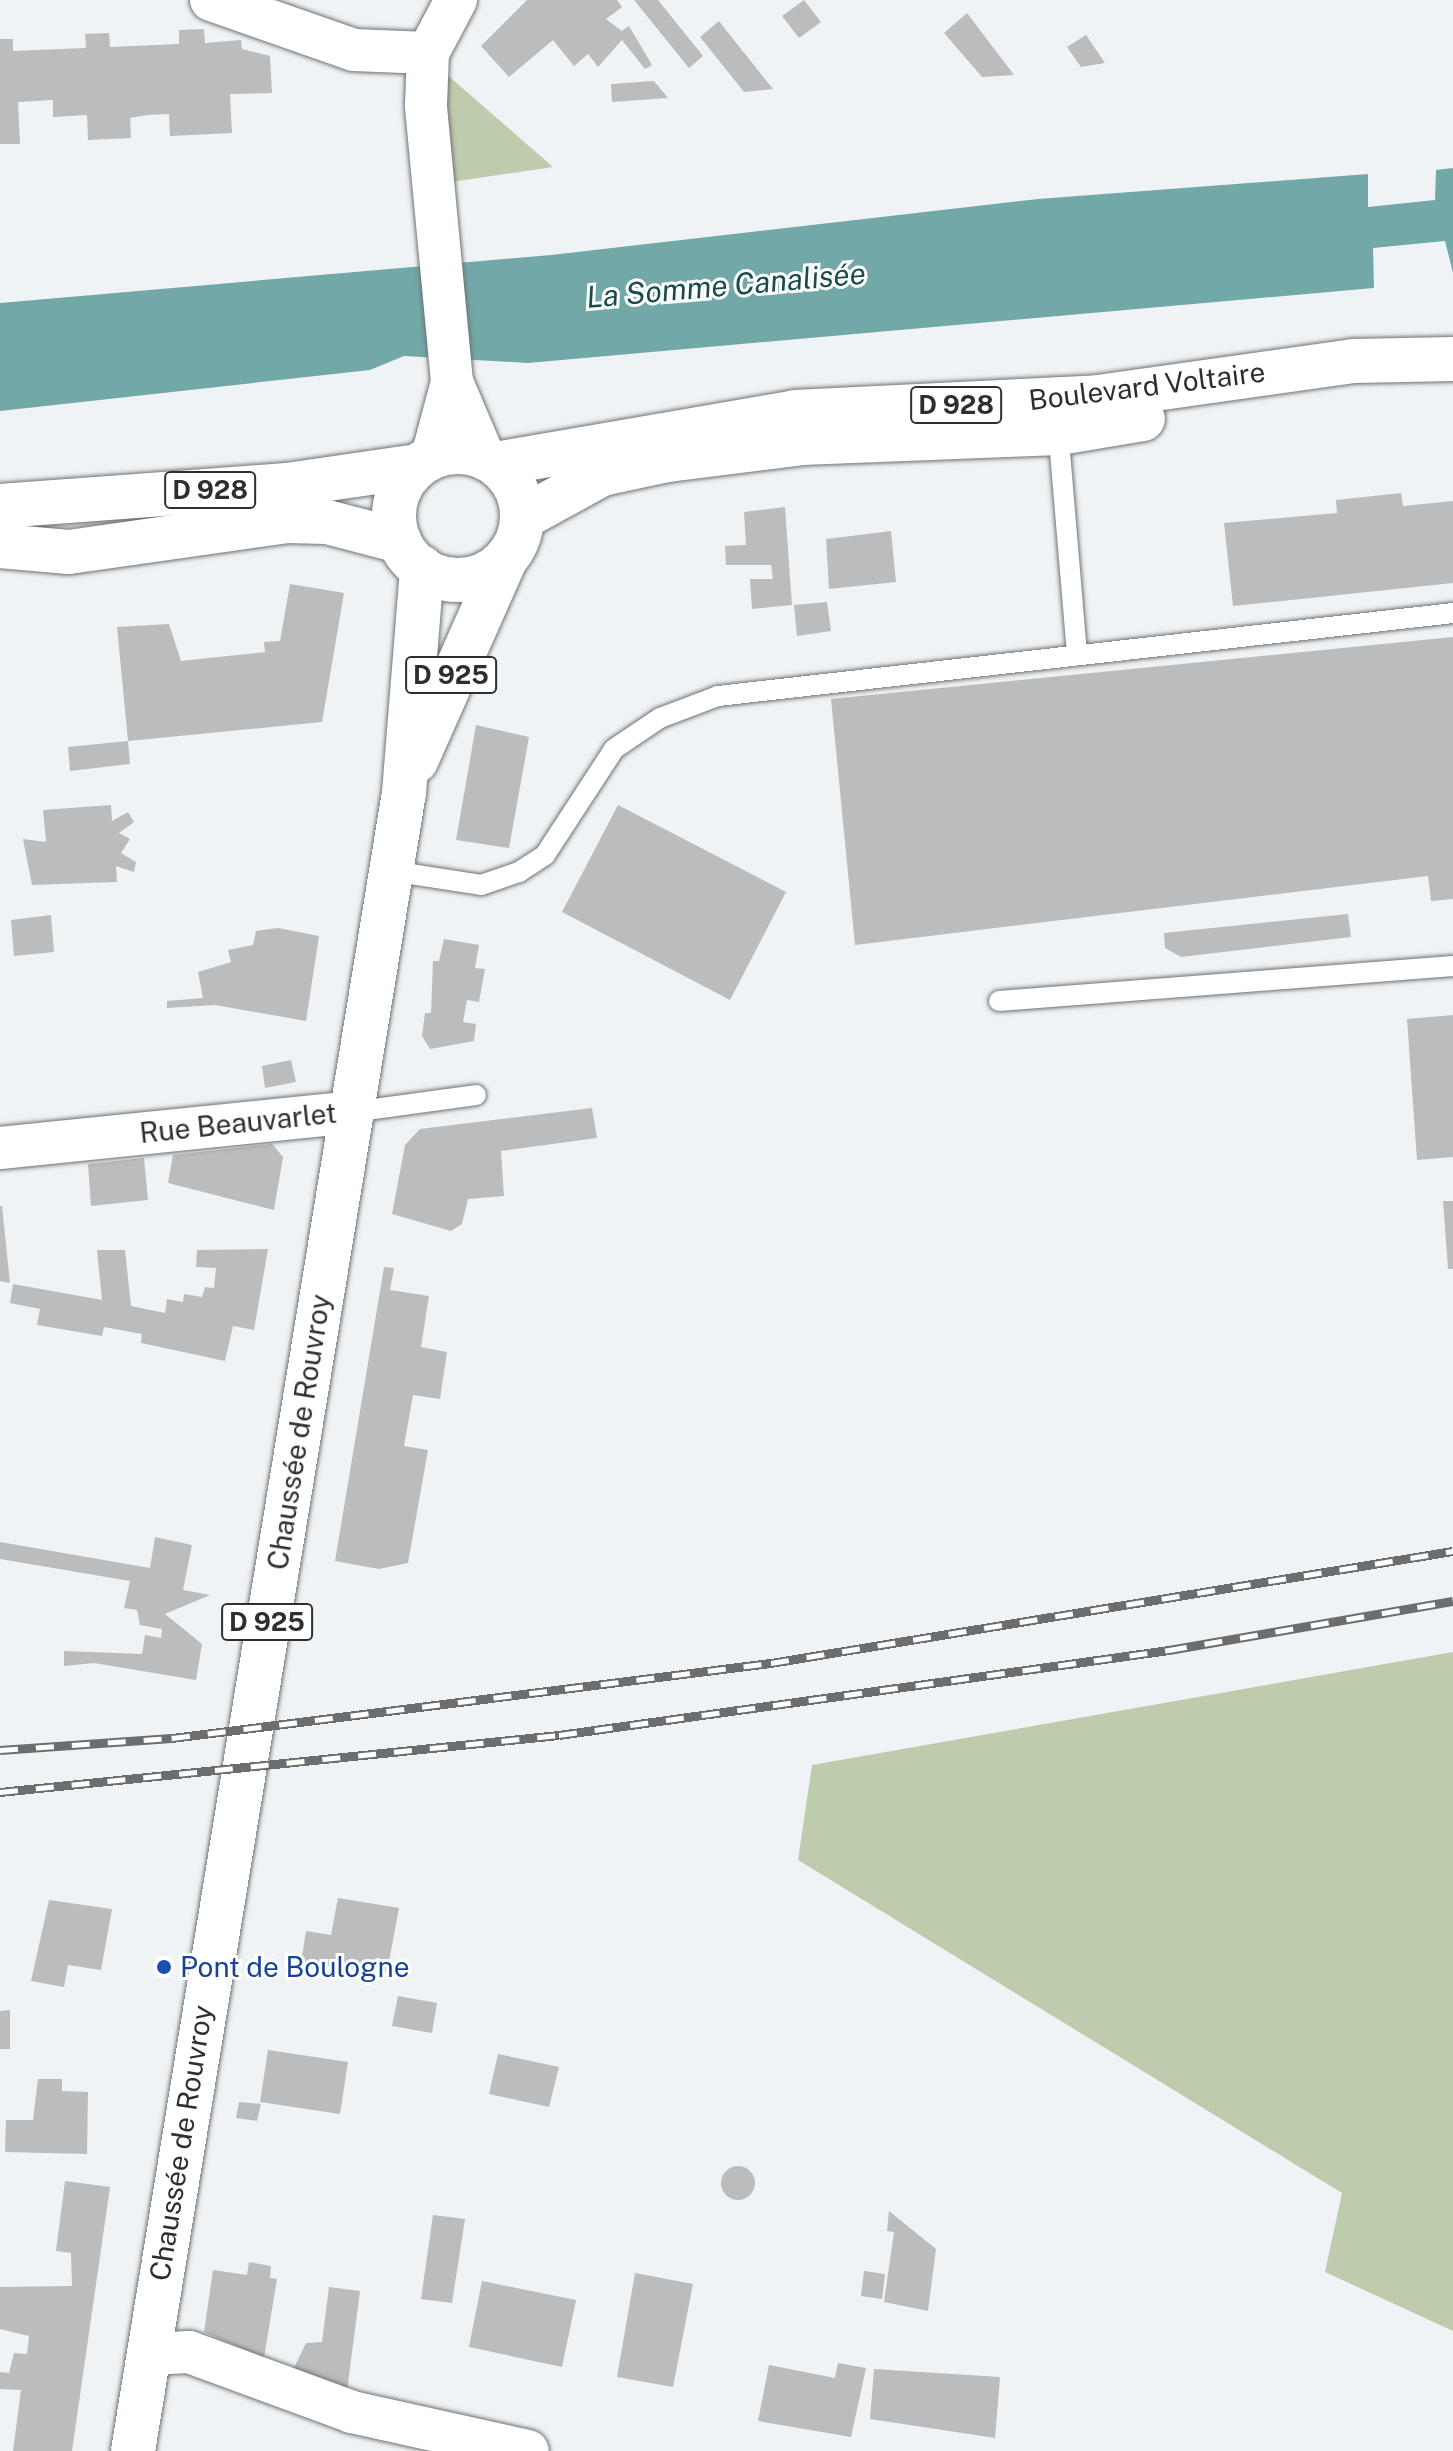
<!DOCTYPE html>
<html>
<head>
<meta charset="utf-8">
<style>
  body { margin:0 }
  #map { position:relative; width:1453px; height:2451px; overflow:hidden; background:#f0f3f5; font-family:"Public Sans",sans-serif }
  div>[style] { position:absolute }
  .green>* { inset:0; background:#bfcbad }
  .water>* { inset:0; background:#72a8a8 }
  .building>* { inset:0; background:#babcbe }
  .round { border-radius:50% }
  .roads { filter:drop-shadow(0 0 2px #707274) drop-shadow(0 0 2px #707274) }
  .service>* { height:20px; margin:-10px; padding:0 10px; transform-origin:10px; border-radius:10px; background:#fff }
  .minor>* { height:42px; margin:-21px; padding:0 21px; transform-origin:21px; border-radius:21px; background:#fff }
  .primary>* { height:44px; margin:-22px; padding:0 22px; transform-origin:22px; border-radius:22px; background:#fff }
  .primary>.ring { margin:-22px; padding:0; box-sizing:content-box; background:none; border:44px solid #fff; border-radius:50% }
  .rail>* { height:9px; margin-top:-4.5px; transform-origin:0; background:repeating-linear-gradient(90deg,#fff 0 18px,#6b6d6e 0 36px); box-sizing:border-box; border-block:2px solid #6b6d6e }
  .dots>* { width:22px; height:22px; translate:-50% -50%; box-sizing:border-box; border:4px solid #fff; border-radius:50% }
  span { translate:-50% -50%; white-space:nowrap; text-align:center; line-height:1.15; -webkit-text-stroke:6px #fff; paint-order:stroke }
  .shield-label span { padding:2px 6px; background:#fff; border:2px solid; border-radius:6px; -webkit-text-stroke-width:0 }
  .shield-label { font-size:26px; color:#2d2e2f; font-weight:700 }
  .street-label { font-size:28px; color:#2d2e2f }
  .transit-label { font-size:28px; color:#164399 }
  .left { translate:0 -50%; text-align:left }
  .water-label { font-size:30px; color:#1a4b4c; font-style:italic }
</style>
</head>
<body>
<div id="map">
  <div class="green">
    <i style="clip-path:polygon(428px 58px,553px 167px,438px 184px)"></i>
    <i style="clip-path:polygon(1453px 1652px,1453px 2331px,1325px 2272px,1342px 2193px,798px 1860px,812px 1765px)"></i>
  </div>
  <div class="water">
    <i style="clip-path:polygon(1453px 168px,1453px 273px,1445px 241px,1373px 248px,1374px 288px,528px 363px,404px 356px,370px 370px,0 411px,0 303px,551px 255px,1038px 199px,1368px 174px,1368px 207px,1435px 200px,1436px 170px)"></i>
  </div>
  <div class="building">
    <i style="clip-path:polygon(527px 0,617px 0,622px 7px,606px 19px,622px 31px,629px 26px,652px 65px,645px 69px,622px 40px,598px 67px,588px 54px,574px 66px,553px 40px,509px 77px,481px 46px)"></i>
    <i style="clip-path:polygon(634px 0,658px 0,703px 56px,689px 68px)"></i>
    <i style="clip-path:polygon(804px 0,821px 22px,799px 38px,782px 16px)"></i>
    <i style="clip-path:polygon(967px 13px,1014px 75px,982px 77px,944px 33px)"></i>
    <i style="clip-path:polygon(719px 21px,726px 30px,773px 89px,744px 92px,700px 37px)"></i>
    <i style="clip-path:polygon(204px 29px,205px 43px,241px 40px,242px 49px,270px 56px,272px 93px,230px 94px,232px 133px,170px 136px,169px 114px,148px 115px,130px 118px,131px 138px,88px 140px,87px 115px,53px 117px,53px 100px,18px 102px,20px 144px,0 144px,0 39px,13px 39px,13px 51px,86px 48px,85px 34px,109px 33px,110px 47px,179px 44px,179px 30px)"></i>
    <i style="clip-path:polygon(1086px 35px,1105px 63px,1081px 67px,1067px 47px)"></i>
    <i style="clip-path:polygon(654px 81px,668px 98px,612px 102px,611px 84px)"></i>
    <i style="clip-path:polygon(1401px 493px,1403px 506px,1453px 501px,1453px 583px,1233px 606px,1224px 523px,1337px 513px,1336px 500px)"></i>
    <i style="clip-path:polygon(785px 507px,792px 605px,752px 609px,750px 579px,773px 579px,771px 565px,726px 565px,725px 546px,746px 545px,744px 512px)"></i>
    <i style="clip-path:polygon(891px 531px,896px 582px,829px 589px,826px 539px)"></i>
    <i style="clip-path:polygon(290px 584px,344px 593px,322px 722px,128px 741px,117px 627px,169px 624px,181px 661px,265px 652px,264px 642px,280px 641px)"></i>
    <i style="clip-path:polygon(827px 602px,831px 631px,797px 636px,794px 605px)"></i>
    <i style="clip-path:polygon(1453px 637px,1453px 899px,1431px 901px,1428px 876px,855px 945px,831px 699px)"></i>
    <i style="clip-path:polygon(476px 725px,529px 737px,509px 848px,456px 840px)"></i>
    <i style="clip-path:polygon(128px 741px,130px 764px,70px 771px,68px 747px)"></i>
    <i style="clip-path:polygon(111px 805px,112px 821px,128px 812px,134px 822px,119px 833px,130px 839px,121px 853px,136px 862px,134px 872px,116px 866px,117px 882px,32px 885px,23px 839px,46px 842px,43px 810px)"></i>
    <i style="clip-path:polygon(618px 805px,786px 892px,730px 1000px,562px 912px)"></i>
    <i style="clip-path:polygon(1348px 914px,1351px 937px,1181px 957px,1165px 948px,1164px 933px)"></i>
    <i style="clip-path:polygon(51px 915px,54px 952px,14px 956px,11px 920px)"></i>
    <i style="clip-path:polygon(278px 928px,319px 936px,306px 1021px,215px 1005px,167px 1008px,167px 1001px,203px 998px,198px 972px,231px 962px,228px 950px,253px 945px,256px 931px)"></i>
    <i style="clip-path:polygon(444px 939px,479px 945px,475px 968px,485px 969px,479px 1002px,467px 1000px,463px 1022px,476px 1024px,474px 1041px,430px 1049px,422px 1036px,425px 1013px,431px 1013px,433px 961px,439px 961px)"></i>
    <i style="clip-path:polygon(1453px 1015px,1453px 1157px,1417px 1160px,1407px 1019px)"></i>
    <i style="clip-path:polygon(291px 1060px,296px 1082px,265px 1088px,262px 1066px)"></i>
    <i style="clip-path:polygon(592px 1108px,597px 1138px,501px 1151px,504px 1196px,468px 1199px,462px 1224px,451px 1231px,392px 1214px,405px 1145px,420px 1129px)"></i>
    <i style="clip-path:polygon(272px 1144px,283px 1157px,274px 1210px,168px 1183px,173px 1155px)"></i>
    <i style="clip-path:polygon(144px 1158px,148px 1200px,91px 1206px,88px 1164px)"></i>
    <i style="clip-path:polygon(1443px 1201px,1453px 1201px,1453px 1269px,1448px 1269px)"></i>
    <i style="clip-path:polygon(0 1206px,2px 1206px,10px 1283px,0 1281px)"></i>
    <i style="clip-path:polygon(268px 1249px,254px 1330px,233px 1326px,225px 1361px,141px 1343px,142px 1334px,104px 1327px,102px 1336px,37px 1325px,40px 1309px,10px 1303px,13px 1284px,102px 1300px,97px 1250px,125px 1250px,131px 1306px,165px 1313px,167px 1299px,183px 1302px,184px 1294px,202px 1297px,205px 1287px,214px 1288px,216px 1268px,196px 1267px,197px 1250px)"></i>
    <i style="clip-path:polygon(384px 1267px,394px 1268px,390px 1290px,429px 1296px,421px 1347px,447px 1352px,440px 1399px,413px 1395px,404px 1446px,428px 1450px,408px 1563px,379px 1569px,335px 1561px)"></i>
    <i style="clip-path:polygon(155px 1537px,192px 1545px,183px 1590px,210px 1595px,165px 1614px,202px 1644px,196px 1680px,94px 1663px,64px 1666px,64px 1651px,142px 1654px,145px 1635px,161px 1638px,162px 1629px,140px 1625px,137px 1610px,124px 1608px,130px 1581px,0 1559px,0 1542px,150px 1568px)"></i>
    <i style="clip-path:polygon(338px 1898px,399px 1908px,387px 1972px,301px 1963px,306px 1931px,331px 1935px)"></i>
    <i style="clip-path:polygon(49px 1900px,112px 1909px,101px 1970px,68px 1965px,64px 1987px,31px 1981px)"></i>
    <i style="clip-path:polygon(398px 1996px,437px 2003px,432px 2033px,392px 2026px)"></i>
    <i style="clip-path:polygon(10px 2010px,10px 2049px,0 2049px,0 2011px)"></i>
    <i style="clip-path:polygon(268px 2050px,348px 2062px,340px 2114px,260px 2102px)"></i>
    <i style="clip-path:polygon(498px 2054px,559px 2067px,549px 2107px,489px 2094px)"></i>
    <i style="clip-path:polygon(38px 2079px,62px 2079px,62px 2091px,88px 2092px,87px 2154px,5px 2152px,6px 2120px,33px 2120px)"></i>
    <i style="clip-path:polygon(239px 2102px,261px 2104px,257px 2121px,236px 2118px)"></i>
    <i class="round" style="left:721px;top:2166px;width:34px;height:34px"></i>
    <i style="clip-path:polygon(65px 2181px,110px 2187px,72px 2451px,13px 2451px,21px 2390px,0 2389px,0 2372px,9px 2373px,14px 2353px,27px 2354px,29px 2336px,0 2329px,0 2287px,72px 2286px,71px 2253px,56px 2251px)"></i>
    <i style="clip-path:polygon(889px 2211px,936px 2249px,928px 2311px,884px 2302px,894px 2232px,887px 2231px)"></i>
    <i style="clip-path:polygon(433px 2215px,465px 2219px,452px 2303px,421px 2299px)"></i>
    <i style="clip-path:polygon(249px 2262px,271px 2266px,270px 2278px,277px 2279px,264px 2358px,204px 2332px,213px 2270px,247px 2275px)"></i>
    <i style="clip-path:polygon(864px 2271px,885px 2274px,882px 2299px,861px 2296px)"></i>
    <i style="clip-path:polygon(635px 2273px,693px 2284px,673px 2387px,617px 2377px)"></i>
    <i style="clip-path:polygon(482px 2281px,576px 2300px,562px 2367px,469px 2347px)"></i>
    <i style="clip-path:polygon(329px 2287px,360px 2291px,347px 2391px,293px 2370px,306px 2343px,322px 2342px)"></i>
    <i style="clip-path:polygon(838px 2363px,866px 2368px,851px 2437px,758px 2421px,769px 2365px,835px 2378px)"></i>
    <i style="clip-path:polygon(874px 2369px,1000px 2377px,995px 2438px,870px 2419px)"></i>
  </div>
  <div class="roads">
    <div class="service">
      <i style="left:1058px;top:428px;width:228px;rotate:85.2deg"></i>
      <i style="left:391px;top:871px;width:91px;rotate:8.8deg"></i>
      <i style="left:481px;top:885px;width:40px;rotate:-18.9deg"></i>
      <i style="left:519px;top:872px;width:31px;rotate:-33deg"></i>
      <i style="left:545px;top:855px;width:126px;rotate:-56.9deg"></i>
      <i style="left:614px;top:749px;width:55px;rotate:-34deg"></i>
      <i style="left:660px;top:718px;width:62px;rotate:-20.8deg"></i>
      <i style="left:718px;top:696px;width:740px;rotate:-6.44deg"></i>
      <i style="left:999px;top:1001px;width:455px;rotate:-4.4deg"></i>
      <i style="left:352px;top:1112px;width:125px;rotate:-7.8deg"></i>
    </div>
    <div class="minor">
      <i style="left:211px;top:0;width:151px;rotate:19.3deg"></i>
      <i style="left:354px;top:50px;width:74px;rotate:2.3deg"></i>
      <i style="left:452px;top:382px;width:82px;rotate:66.9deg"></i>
      <i style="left:432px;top:457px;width:78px;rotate:-75.1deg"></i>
      <i style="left:452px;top:382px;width:278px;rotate:-95.4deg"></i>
      <i style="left:426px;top:105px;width:52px;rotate:-87.8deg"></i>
      <i style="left:428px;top:53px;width:60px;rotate:-62.2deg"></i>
      <i style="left:0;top:1148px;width:354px;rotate:-5.8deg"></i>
      <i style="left:149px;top:2354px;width:40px;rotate:-2.9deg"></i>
      <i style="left:189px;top:2352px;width:174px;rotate:20.2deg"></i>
      <i style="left:352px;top:2412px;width:180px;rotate:12.5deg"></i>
    </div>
    <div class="primary">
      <i class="ring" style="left:394px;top:452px;width:84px;height:84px"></i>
      <i style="left:496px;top:464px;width:304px;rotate:-9.8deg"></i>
      <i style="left:796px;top:412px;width:302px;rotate:-2.8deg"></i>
      <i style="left:1098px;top:397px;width:260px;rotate:-8deg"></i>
      <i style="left:1355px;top:361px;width:98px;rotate:-1.2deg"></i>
      <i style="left:0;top:506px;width:288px;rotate:-4.2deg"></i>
      <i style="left:287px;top:485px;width:132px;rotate:-8.3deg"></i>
      <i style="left:522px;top:518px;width:91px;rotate:-28.8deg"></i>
      <i style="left:602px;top:474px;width:67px;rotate:-12deg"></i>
      <i style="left:668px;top:460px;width:135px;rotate:-7.2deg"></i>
      <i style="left:802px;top:443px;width:257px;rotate:-2.2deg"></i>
      <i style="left:1059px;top:433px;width:85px;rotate:-9.5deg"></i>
      <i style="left:0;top:546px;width:69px;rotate:5deg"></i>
      <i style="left:69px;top:552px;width:219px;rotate:-8.1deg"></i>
      <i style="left:286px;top:521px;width:41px;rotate:1.4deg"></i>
      <i style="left:327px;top:522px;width:75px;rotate:14.6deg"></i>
      <i style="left:416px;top:761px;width:220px;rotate:-66.1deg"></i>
      <i style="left:133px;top:2451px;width:1680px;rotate:-80.72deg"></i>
      <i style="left:404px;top:793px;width:226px;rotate:-85.4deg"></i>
    </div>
  </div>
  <div class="rail">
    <i style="left:0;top:1750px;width:172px;rotate:-4deg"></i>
    <i style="left:172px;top:1738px;width:604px;rotate:-7.14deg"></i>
    <i style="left:771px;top:1663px;width:691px;rotate:-9.33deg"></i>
    <i style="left:0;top:1792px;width:562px;rotate:-5.82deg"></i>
    <i style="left:559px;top:1735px;width:616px;rotate:-7.93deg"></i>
    <i style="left:1169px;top:1650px;width:288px;rotate:-9.8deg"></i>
  </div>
  <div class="dots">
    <i style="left:164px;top:1967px;background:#1a4fb4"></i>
  </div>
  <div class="shield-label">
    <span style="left:956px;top:405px">D 928</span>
    <span style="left:210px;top:490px">D 928</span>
    <span style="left:451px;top:675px">D 925</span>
    <span style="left:267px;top:1622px">D 925</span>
  </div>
  <div class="street-label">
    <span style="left:1147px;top:386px;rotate:-7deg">Boulevard Voltaire</span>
    <span style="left:238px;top:1123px;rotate:-6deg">Rue Beauvarlet</span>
    <span style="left:299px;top:1432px;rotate:-81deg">Chaussée de Rouvroy</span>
    <span style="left:181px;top:2143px;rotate:-81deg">Chaussée de Rouvroy</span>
  </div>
  <div class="transit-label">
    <span class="left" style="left:180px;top:1967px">Pont de Boulogne</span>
  </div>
  <div class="water-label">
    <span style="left:726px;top:285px;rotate:-5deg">La Somme Canalisée</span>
  </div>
</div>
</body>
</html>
